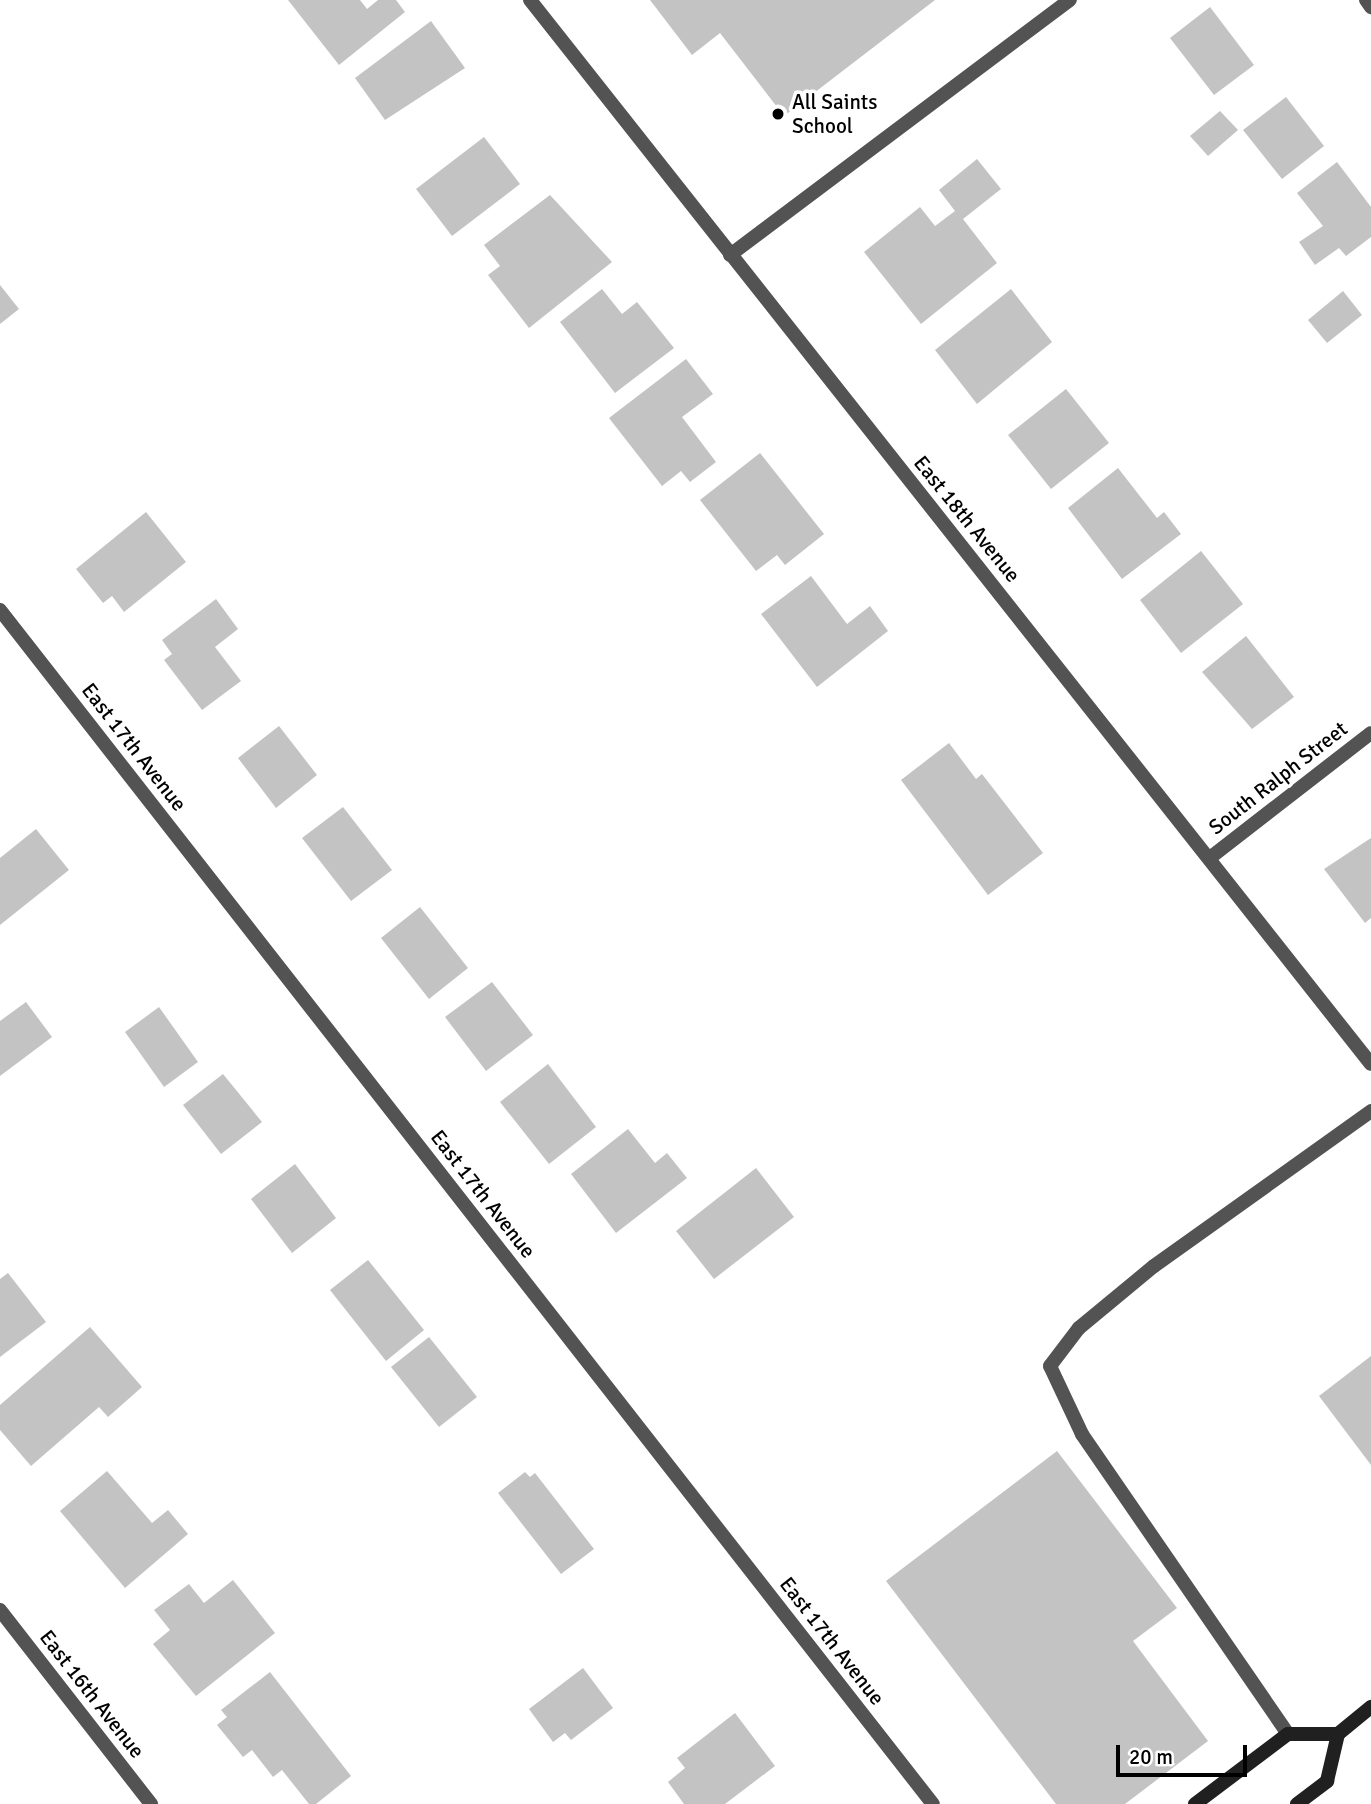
<!DOCTYPE html>
<html>
<head>
<meta charset="utf-8">
<style>
  body { margin:0 }
  #map { position:relative; width:1371px; height:1804px; overflow:hidden; background:#fff; font-family:Signika,sans-serif }
  div>[style] { position:absolute }
  .building>* { inset:0; background:#c3c3c3 }
  .service>* { height:14px; margin:-7px; padding:0 7px; transform-origin:7px; border-radius:7px; background:#535353 }
  .minor>* { height:14px; margin:-7px; padding:0 7px; transform-origin:7px; border-radius:7px; background:#535353 }
  .secondary>* { height:14px; margin:-7px; padding:0 7px; transform-origin:7px; border-radius:7px; background:#202020 }
  .dots>* { width:19px; height:19px; translate:-50% -50%; box-sizing:border-box; border:4px solid #fff; border-radius:50% }
  span { translate:-50% -50%; white-space:nowrap; text-align:center; line-height:1.15; -webkit-text-stroke:7px #fff; paint-order:stroke }
  .poi-label { font-size:21px; color:#000 }
  .left { translate:0 -50%; text-align:left }
  .street-label { font-size:21px; color:#000 }
  .scale { position:absolute; left:1116px; top:1745px; width:131px; height:32px; box-sizing:border-box; border:4px solid #000; border-top:0; padding-left:9px; font-size:21px; line-height:24px; white-space:nowrap; color:#000; -webkit-text-stroke:5px #fff; paint-order:stroke }
</style>
</head>
<body>
<div id="map">
  <div class="building">
    <i style="clip-path:polygon(288px 0,360px 0,367px 9px,378px 0,396px 0,405px 12px,339px 65px)"></i>
    <i style="clip-path:polygon(650px 0,935px 0,784px 116px,720px 33px,692px 55px)"></i>
    <i style="clip-path:polygon(1210px 7px,1254px 65px,1214px 95px,1170px 38px)"></i>
    <i style="clip-path:polygon(431px 21px,465px 68px,385px 120px,355px 78px)"></i>
    <i style="clip-path:polygon(1286px 97px,1324px 146px,1282px 179px,1243px 130px)"></i>
    <i style="clip-path:polygon(1220px 111px,1238px 130px,1208px 156px,1190px 136px)"></i>
    <i style="clip-path:polygon(484px 137px,520px 184px,452px 236px,416px 189px)"></i>
    <i style="clip-path:polygon(977px 159px,1001px 189px,963px 219px,997px 263px,921px 324px,864px 252px,920px 207px,935px 226px,955px 211px,939px 190px)"></i>
    <i style="clip-path:polygon(1337px 162px,1371px 207px,1371px 237px,1346px 256px,1339px 248px,1315px 265px,1299px 242px,1323px 226px,1297px 193px)"></i>
    <i style="clip-path:polygon(550px 195px,612px 262px,529px 328px,488px 275px,500px 266px,484px 245px)"></i>
    <i style="clip-path:polygon(0 285px,19px 309px,0 324px)"></i>
    <i style="clip-path:polygon(602px 289px,622px 314px,637px 302px,674px 348px,615px 393px,560px 322px)"></i>
    <i style="clip-path:polygon(1011px 289px,1052px 342px,977px 404px,935px 350px)"></i>
    <i style="clip-path:polygon(1343px 291px,1362px 315px,1327px 343px,1308px 320px)"></i>
    <i style="clip-path:polygon(686px 359px,713px 394px,682px 417px,716px 462px,690px 482px,681px 471px,662px 486px,609px 418px)"></i>
    <i style="clip-path:polygon(1066px 389px,1109px 443px,1051px 489px,1008px 435px)"></i>
    <i style="clip-path:polygon(760px 453px,824px 534px,785px 565px,777px 555px,756px 571px,700px 500px)"></i>
    <i style="clip-path:polygon(1118px 468px,1157px 518px,1164px 512px,1181px 534px,1122px 579px,1068px 508px)"></i>
    <i style="clip-path:polygon(146px 512px,186px 562px,124px 612px,112px 596px,103px 603px,76px 569px)"></i>
    <i style="clip-path:polygon(1201px 551px,1243px 604px,1181px 653px,1140px 600px)"></i>
    <i style="clip-path:polygon(811px 576px,847px 624px,870px 606px,888px 631px,817px 687px,761px 614px)"></i>
    <i style="clip-path:polygon(216px 599px,238px 629px,215px 647px,241px 681px,202px 710px,164px 660px,172px 654px,162px 640px)"></i>
    <i style="clip-path:polygon(1246px 636px,1294px 697px,1252px 729px,1202px 672px)"></i>
    <i style="clip-path:polygon(279px 726px,317px 775px,276px 808px,238px 758px)"></i>
    <i style="clip-path:polygon(949px 743px,976px 779px,982px 774px,1043px 853px,988px 895px,901px 780px)"></i>
    <i style="clip-path:polygon(343px 807px,392px 870px,351px 901px,302px 838px)"></i>
    <i style="clip-path:polygon(36px 829px,69px 870px,0 925px,0 858px)"></i>
    <i style="clip-path:polygon(1371px 838px,1371px 918px,1365px 923px,1324px 869px)"></i>
    <i style="clip-path:polygon(420px 907px,468px 968px,429px 999px,381px 938px)"></i>
    <i style="clip-path:polygon(492px 982px,533px 1035px,486px 1071px,445px 1017px)"></i>
    <i style="clip-path:polygon(26px 1002px,52px 1037px,0 1076px,0 1021px)"></i>
    <i style="clip-path:polygon(159px 1007px,198px 1062px,164px 1087px,125px 1032px)"></i>
    <i style="clip-path:polygon(548px 1064px,596px 1127px,549px 1164px,500px 1102px)"></i>
    <i style="clip-path:polygon(223px 1074px,262px 1122px,221px 1154px,183px 1105px)"></i>
    <i style="clip-path:polygon(628px 1129px,655px 1163px,667px 1153px,687px 1178px,616px 1233px,571px 1174px)"></i>
    <i style="clip-path:polygon(295px 1164px,336px 1218px,292px 1253px,251px 1199px)"></i>
    <i style="clip-path:polygon(756px 1168px,794px 1217px,714px 1279px,676px 1231px)"></i>
    <i style="clip-path:polygon(368px 1260px,424px 1330px,386px 1361px,330px 1290px)"></i>
    <i style="clip-path:polygon(8px 1273px,46px 1322px,0 1357px,0 1279px)"></i>
    <i style="clip-path:polygon(90px 1327px,142px 1387px,108px 1417px,99px 1407px,31px 1466px,0 1430px,0 1405px)"></i>
    <i style="clip-path:polygon(429px 1337px,477px 1397px,439px 1427px,391px 1367px)"></i>
    <i style="clip-path:polygon(1371px 1356px,1371px 1465px,1319px 1396px)"></i>
    <i style="clip-path:polygon(1057px 1451px,1177px 1608px,1133px 1641px,1208px 1741px,1125px 1804px,1056px 1804px,886px 1581px)"></i>
    <i style="clip-path:polygon(107px 1471px,152px 1523px,168px 1510px,188px 1534px,125px 1588px,60px 1511px)"></i>
    <i style="clip-path:polygon(525px 1472px,530px 1477px,535px 1473px,594px 1549px,561px 1574px,498px 1493px)"></i>
    <i style="clip-path:polygon(233px 1580px,275px 1633px,196px 1696px,153px 1644px,170px 1630px,154px 1610px,189px 1584px,204px 1603px)"></i>
    <i style="clip-path:polygon(583px 1668px,613px 1708px,571px 1740px,565px 1733px,553px 1742px,529px 1709px)"></i>
    <i style="clip-path:polygon(270px 1672px,351px 1776px,316px 1804px,309px 1804px,282px 1770px,273px 1777px,252px 1750px,243px 1757px,217px 1725px,227px 1717px,221px 1710px)"></i>
    <i style="clip-path:polygon(735px 1713px,775px 1766px,725px 1804px,684px 1804px,668px 1782px,685px 1768px,677px 1758px)"></i>
  </div>
  <div class="service">
    <i style="left:1288px;top:1734px;width:364px;rotate:-124.5deg"></i>
    <i style="left:1082px;top:1434px;width:75px;rotate:-115.2deg"></i>
    <i style="left:1050px;top:1366px;width:48px;rotate:-52.7deg"></i>
    <i style="left:1079px;top:1328px;width:97px;rotate:-39.6deg"></i>
    <i style="left:1154px;top:1266px;width:267px;rotate:-35.5deg"></i>
  </div>
  <div class="minor">
    <i style="left:530px;top:0;width:1356px;rotate:51.68deg"></i>
    <i style="left:1366px;top:0;width:9px;rotate:54deg"></i>
    <i style="left:730px;top:255px;width:425px;rotate:-36.9deg"></i>
    <i style="left:0;top:610px;width:1515px;rotate:52deg"></i>
    <i style="left:1211px;top:857px;width:202px;rotate:-37.8deg"></i>
    <i style="left:0;top:1610px;width:246px;rotate:52.1deg"></i>
  </div>
  <div class="secondary">
    <i style="left:1195px;top:1804px;width:116px;rotate:-37deg"></i>
    <i style="left:1288px;top:1734px;width:50px"></i>
    <i style="left:1297px;top:1804px;width:38px;rotate:-37deg"></i>
    <i style="left:1327px;top:1781px;width:48px;rotate:-76.8deg"></i>
    <i style="left:1338px;top:1734px;width:43px;rotate:-39.3deg"></i>
  </div>
  <div class="dots">
    <i style="left:778px;top:114px;background:#000"></i>
  </div>
  <div class="poi-label">
    <span class="left" style="left:792px;top:114px">All Saints<br>School</span>
  </div>
  <div class="street-label">
    <span style="left:967px;top:519px;rotate:51deg">East 18th Avenue</span>
    <span style="left:134px;top:747px;rotate:52deg">East 17th Avenue</span>
    <span style="left:1278px;top:778px;rotate:-38deg">South Ralph Street</span>
    <span style="left:483px;top:1194px;rotate:52deg">East 17th Avenue</span>
    <span style="left:832px;top:1641px;rotate:52deg">East 17th Avenue</span>
    <span style="left:92px;top:1694px;rotate:52deg">East 16th Avenue</span>
  </div>
  <div class="scale">20 m</div>
</div>
</body>
</html>
